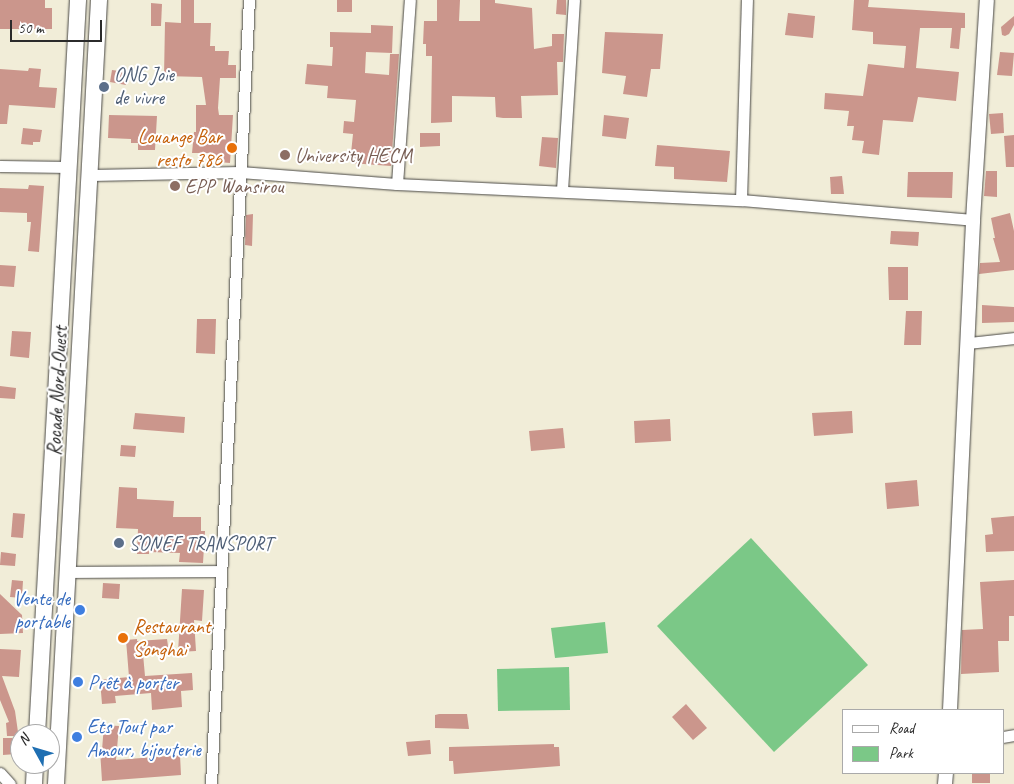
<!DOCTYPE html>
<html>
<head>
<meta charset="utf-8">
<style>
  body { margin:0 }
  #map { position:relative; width:1014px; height:784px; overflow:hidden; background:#f1edd8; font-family:Caveat,sans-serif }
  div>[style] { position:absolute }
  .green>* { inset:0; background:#7bc887 }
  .building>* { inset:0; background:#cb968c }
  .roads { filter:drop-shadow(0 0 1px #494845) drop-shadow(0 0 1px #494845) }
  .minor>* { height:11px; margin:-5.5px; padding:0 5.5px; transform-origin:5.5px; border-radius:5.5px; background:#fff }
  .tertiary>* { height:14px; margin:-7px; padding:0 7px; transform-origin:7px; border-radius:7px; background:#fff }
  .primary>* { height:16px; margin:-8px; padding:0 8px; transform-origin:8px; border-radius:8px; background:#fff }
  .dots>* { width:14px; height:14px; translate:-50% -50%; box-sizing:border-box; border:2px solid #fff; border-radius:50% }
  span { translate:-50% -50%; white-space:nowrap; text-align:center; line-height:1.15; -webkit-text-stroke:4px #fff; paint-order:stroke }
  .service-label { font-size:20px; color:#4e5e75 }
  .left { translate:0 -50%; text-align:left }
  .food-label { font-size:20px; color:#c56008 }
  .right { translate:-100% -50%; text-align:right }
  .education-label { font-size:20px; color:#785e54 }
  .street-label { font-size:20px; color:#2b2b2b }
  .shop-label { font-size:20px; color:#366cbe }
  .legend { position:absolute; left:842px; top:709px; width:162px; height:65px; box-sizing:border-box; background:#fff; border:1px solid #aaa; margin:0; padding:6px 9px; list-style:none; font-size:15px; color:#2b2b2b }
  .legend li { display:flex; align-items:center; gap:10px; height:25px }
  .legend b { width:25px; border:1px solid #aaa }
  .north { position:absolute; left:10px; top:724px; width:50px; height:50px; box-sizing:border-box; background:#fff; border:1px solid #aaa; border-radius:50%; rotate:309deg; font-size:14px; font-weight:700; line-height:20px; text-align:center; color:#2b2b2b }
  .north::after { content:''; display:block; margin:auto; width:18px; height:22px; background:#1f6fb2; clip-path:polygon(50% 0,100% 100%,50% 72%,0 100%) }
  .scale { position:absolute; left:10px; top:20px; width:92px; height:22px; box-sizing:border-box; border:2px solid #2b2b2b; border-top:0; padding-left:6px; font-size:15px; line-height:18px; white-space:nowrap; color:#2b2b2b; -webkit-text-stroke:4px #fff; paint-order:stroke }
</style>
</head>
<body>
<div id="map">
  <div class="green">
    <i style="clip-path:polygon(751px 538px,868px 665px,774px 752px,657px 626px)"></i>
    <i style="clip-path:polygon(605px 622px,608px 653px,555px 658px,551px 628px)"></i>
    <i style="clip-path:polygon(569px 667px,570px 710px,498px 711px,497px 669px)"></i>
  </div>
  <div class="building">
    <i style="clip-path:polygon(0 0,45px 0,45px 8px,52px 8px,52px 29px,0 29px)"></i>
    <i style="clip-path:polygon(181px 0,194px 0,194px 23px,211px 23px,210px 46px,215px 46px,215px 51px,229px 51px,228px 65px,236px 65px,236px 78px,220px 78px,218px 108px,219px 115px,233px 115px,230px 163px,207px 161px,208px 153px,192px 153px,194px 132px,196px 132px,196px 105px,206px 105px,202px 77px,164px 76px,165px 22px,181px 23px)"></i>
    <i style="clip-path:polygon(337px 0,352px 0,352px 12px,337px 12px)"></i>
    <i style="clip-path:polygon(437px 0,460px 0,459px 21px,480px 21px,480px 0,495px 0,495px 3px,532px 8px,534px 49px,552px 46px,552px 34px,564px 34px,563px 62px,557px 62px,558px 95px,521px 96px,522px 118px,503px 118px,496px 117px,495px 97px,452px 96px,452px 122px,431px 123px,432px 56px,426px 56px,426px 44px,423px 44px,424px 21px,437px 21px)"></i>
    <i style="clip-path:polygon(557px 0,566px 0,566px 15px,556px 14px)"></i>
    <i style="clip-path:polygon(854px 0,869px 0,868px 7px,965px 13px,965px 28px,961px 28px,959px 49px,950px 48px,952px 28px,920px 28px,916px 68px,959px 72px,956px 101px,918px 97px,913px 122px,883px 120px,879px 155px,862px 153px,864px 141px,852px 140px,854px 126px,847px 126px,849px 111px,824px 109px,825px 93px,863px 96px,868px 64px,904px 68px,906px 46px,873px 44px,873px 32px,852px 30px)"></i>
    <i style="clip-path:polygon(151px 3px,162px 4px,161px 26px,151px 26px)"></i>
    <i style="clip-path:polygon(788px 13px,815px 16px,813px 38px,785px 35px)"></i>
    <i style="clip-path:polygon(1014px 16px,1014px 25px,1009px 34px,1005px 36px,1002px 35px,1001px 27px)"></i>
    <i style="clip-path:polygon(371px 25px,393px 26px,392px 53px,366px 52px,365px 73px,389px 75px,390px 54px,399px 54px,391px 166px,350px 163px,353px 134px,343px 133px,344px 121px,354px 122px,356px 100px,327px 98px,328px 86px,305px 84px,307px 64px,332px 66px,333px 47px,330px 47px,330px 32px,371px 33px)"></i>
    <i style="clip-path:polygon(605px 32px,663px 34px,660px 69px,651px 69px,647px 97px,623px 94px,626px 76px,602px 73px)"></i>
    <i style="clip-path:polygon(1000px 52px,1014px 53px,1012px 76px,997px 75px)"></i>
    <i style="clip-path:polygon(29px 68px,41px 69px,39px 87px,57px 88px,55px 108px,9px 105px,7px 124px,0 124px,0 69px,28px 71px)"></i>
    <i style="clip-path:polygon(112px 70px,127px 72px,126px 85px,110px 82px)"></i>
    <i style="clip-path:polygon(1003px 113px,1004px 133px,991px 134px,989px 114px)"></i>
    <i style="clip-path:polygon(109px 115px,157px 116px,155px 150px,138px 150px,138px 143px,131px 143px,131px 139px,108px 138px)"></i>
    <i style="clip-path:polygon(604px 115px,629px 118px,626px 139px,602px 136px)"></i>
    <i style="clip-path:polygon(23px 128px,42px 130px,40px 142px,33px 142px,33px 145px,21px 144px)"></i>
    <i style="clip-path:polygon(420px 133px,440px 133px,440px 146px,420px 147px)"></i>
    <i style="clip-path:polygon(1014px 135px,1014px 167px,1006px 167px,1004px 136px)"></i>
    <i style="clip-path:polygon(542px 137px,558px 138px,556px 168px,539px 166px)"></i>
    <i style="clip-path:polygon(657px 145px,730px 151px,727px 182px,674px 179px,674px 167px,655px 166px)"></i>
    <i style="clip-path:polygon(986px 171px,997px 171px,997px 197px,984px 196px)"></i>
    <i style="clip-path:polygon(908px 172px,953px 172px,952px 198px,907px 197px)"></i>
    <i style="clip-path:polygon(842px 176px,844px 194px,831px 194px,830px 177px)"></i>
    <i style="clip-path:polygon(29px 185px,44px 186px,39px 252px,28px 251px,31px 222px,27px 222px,27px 213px,0 212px,0 188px,28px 189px)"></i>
    <i style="clip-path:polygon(1010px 213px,1014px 231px,1014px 270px,979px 274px,980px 263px,1000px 262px,993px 238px,995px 238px,991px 218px)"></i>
    <i style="clip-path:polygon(253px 214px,252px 246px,245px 245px,246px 215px)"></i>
    <i style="clip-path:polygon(891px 231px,919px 232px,918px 246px,890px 244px)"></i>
    <i style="clip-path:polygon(0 265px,16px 266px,14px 287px,0 286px)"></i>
    <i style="clip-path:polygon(888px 267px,908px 267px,908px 300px,889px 300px)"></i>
    <i style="clip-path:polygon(982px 305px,1014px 307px,1014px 322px,982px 323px)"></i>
    <i style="clip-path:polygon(906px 311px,922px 311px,921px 345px,904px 345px)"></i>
    <i style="clip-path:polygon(197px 319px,216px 319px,215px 354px,196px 353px)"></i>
    <i style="clip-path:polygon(12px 331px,31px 332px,29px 358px,10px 356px)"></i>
    <i style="clip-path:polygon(0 386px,16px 388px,15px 399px,0 398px)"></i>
    <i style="clip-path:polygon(852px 411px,853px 433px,814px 436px,812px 413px)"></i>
    <i style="clip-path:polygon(135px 413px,185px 417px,184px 433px,133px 429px)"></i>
    <i style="clip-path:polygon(670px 419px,671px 441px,635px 443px,634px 421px)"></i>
    <i style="clip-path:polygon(563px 428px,565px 448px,531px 451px,529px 431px)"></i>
    <i style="clip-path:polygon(121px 445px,136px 446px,135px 457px,120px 456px)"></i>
    <i style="clip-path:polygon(917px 480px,919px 506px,887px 509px,885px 483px)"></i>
    <i style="clip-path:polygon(119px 487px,137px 488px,137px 499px,174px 501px,173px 517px,201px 517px,201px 531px,205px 531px,203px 563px,179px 562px,180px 553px,149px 552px,149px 554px,137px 554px,138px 529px,116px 528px)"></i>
    <i style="clip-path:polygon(13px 513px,25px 514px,23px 538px,11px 537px)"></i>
    <i style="clip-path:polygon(1014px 516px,1014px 551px,986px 552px,985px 535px,993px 534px,991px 518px)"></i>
    <i style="clip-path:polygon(1px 552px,16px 554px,15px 566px,0 565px)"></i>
    <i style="clip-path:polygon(12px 580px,23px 581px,22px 598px,10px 597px)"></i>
    <i style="clip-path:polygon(1014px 580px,1014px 616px,1009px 616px,1009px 641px,998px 641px,999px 672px,961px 674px,962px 630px,983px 629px,980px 582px)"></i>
    <i style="clip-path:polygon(103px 583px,120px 584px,119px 599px,102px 598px)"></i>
    <i style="clip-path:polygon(182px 589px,204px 590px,202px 621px,194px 620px,196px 651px,178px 652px)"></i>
    <i style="clip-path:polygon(0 594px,22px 615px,23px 633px,0 634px)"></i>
    <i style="clip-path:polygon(137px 639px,137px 641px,167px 639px,169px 653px,143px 654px,145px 676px,192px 673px,193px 690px,181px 691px,182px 707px,152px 710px,151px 693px,115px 696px,116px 703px,102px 704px,100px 680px,129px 677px,126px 640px)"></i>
    <i style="clip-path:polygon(0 649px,21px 650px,19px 677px,2px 676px,15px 711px,19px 739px,16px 740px,16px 754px,3px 755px,3px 738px,15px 738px,14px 736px,7px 736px,6px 723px,9px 722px,0 700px)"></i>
    <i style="clip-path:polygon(686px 704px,707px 728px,693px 740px,672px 717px)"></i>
    <i style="clip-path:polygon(439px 714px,467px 714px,469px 729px,435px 728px,435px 715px)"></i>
    <i style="clip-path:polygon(104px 725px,119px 726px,116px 760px,180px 755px,181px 775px,102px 781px,100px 750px,102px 750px)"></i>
    <i style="clip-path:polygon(430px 740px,431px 754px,408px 756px,406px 742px)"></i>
    <i style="clip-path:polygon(554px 744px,554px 747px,559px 747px,560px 766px,454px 774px,453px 761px,449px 761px,449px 747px)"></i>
    <i style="clip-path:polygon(972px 773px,990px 773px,990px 783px,972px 783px)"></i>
  </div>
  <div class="roads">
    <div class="minor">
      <i style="left:0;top:166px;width:69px;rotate:0.8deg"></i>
      <i style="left:91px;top:175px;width:149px;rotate:-1.2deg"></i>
      <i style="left:240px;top:172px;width:157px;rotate:4.4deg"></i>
      <i style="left:397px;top:184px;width:344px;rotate:2.7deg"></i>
      <i style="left:741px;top:200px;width:233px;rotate:4.9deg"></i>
      <i style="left:397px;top:184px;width:184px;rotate:-86deg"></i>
      <i style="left:562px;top:190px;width:190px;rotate:-86.4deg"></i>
      <i style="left:741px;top:200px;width:200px;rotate:-88.3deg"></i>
      <i style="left:968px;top:343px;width:46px;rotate:-6.2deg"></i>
      <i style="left:68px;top:572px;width:153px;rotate:-0.4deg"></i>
      <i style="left:1003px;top:737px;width:11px;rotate:-10deg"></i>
      <i style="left:0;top:773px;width:15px;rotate:48deg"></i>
      <i style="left:211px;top:784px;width:785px;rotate:-87.23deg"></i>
    </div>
    <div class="tertiary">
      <i style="left:950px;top:710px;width:491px;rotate:-87.3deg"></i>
      <i style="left:973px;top:220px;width:220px;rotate:-86.4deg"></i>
      <i style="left:945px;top:784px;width:11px;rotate:-85deg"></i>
    </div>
    <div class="primary">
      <i style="left:37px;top:734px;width:735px;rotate:-86.8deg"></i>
      <i style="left:34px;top:784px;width:20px;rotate:-87deg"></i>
      <i style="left:56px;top:784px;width:785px;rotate:-86.86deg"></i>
    </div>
  </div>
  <div class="dots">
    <i style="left:104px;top:87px;background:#5c6f8a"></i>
    <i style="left:232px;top:148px;background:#e8710a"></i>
    <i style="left:285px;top:155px;background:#8d6e63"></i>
    <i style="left:175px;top:186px;background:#8d6e63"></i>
    <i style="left:119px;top:543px;background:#5c6f8a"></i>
    <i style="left:80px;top:610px;background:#3f7fe0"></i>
    <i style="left:123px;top:638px;background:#e8710a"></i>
    <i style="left:78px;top:682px;background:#3f7fe0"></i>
    <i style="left:77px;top:737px;background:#3f7fe0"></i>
  </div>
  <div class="service-label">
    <span class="left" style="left:114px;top:86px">ONG Joie<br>de vivre</span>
    <span class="left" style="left:129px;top:543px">SONEF TRANSPORT</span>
  </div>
  <div class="food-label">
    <span class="right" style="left:222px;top:148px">Louange Bar<br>resto 786</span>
    <span class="left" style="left:133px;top:638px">Restaurant<br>Songhai</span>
  </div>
  <div class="education-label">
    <span class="left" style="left:295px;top:155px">University HECM</span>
    <span class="left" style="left:185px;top:186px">EPP Wansirou</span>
  </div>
  <div class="street-label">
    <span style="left:57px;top:391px;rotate:-87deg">Rocade Nord-Ouest</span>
  </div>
  <div class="shop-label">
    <span class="right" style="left:70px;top:610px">Vente de<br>portable</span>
    <span class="left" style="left:88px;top:682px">Prêt à porter</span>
    <span class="left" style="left:87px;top:738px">Ets Tout par<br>Amour, bijouterie</span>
  </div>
  <ul class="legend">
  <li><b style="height:6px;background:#fff"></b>Road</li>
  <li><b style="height:14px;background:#7bc887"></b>Park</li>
  </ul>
  <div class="north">N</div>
  <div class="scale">50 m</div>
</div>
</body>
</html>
